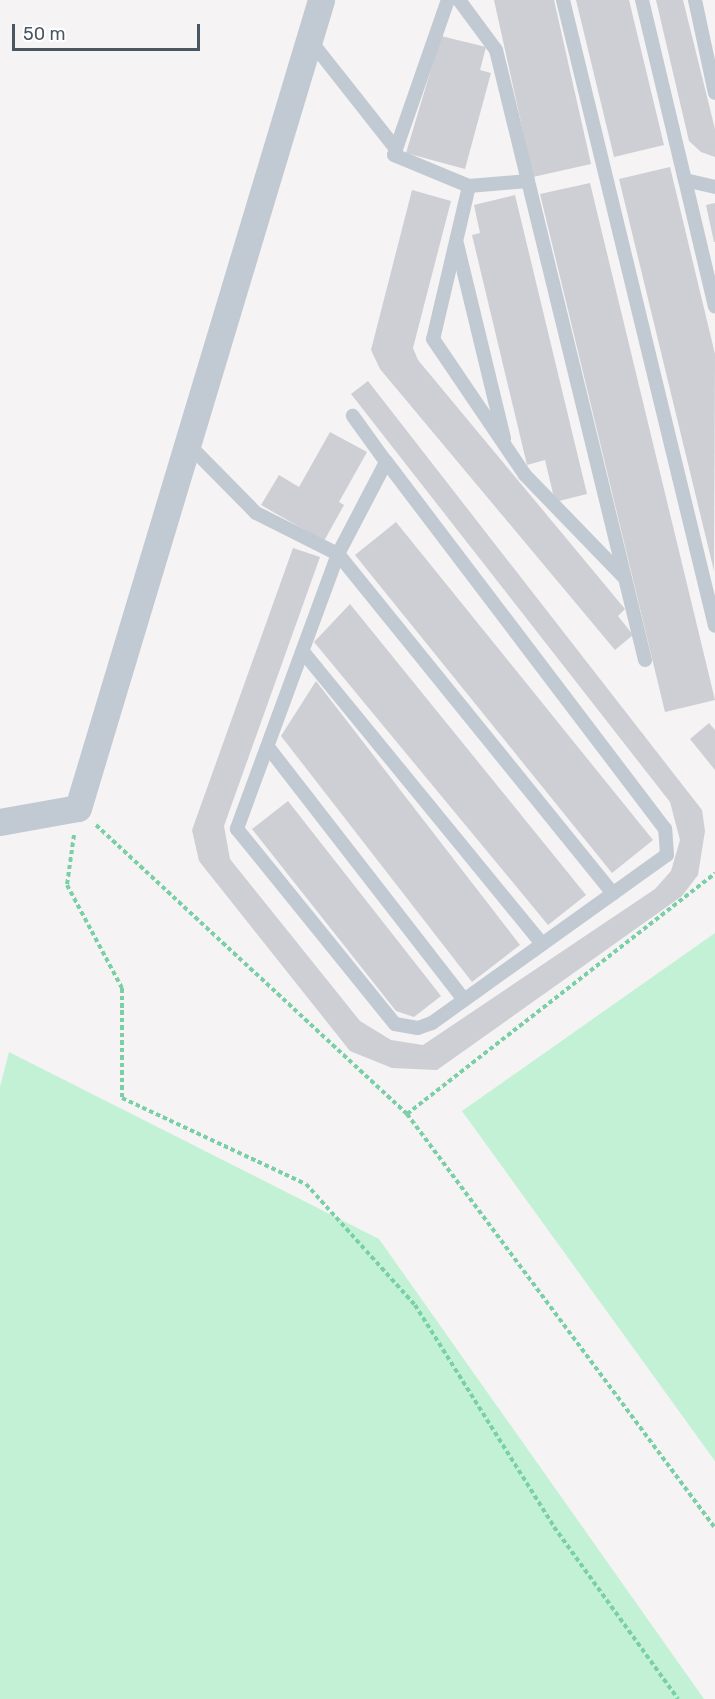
<!DOCTYPE html>
<html>
<head>
<meta charset="utf-8">
<style>
  body { margin:0 }
  #map { position:relative; width:715px; height:1699px; overflow:hidden; background:#f5f3f3; font-family:Rubik,sans-serif }
  div>[style] { position:absolute }
  .green>* { inset:0; background:#c3f1d5 }
  .building>* { inset:0; background:#cdcfd5 }
  .path>* { height:4px; margin-top:-2px; transform-origin:0; background:repeating-linear-gradient(90deg,#7ad0a6 0 4.5px,transparent 0 7.5px) }
  .lane>* { height:14px; margin:-7px; padding:0 7px; transform-origin:7px; border-radius:7px; background:#c1cad2 }
  .street>* { height:27px; margin:-13.5px; padding:0 13.5px; transform-origin:13.5px; border-radius:13.5px; background:#c1cad2 }
  span { translate:-50% -50%; white-space:nowrap; text-align:center; line-height:1.15; -webkit-text-stroke:4.5px #fff; paint-order:stroke }
  .scale { position:absolute; left:12px; top:24px; width:188px; height:27px; box-sizing:border-box; border:3px solid #4a5661; border-top:0; padding-left:8px; font-size:18px; line-height:21px; white-space:nowrap; color:#4a5661; -webkit-text-stroke:4px #fff; paint-order:stroke }
</style>
</head>
<body>
<div id="map">
  <div class="green">
    <i style="clip-path:polygon(715px 933px,715px 1461px,462px 1111px)"></i>
    <i style="clip-path:polygon(9px 1052px,379px 1239px,704px 1699px,0 1699px,0 1087px)"></i>
  </div>
  <div class="building">
    <i style="clip-path:polygon(494px 0,554px 0,591px 164px,533px 177px)"></i>
    <i style="clip-path:polygon(576px 0,629px 0,664px 145px,614px 157px)"></i>
    <i style="clip-path:polygon(656px 0,683px 0,715px 129px,715px 157px,701px 152px,689px 141px)"></i>
    <i style="clip-path:polygon(441px 36px,486px 47px,480px 70px,491px 73px,465px 169px,406px 153px)"></i>
    <i style="clip-path:polygon(670px 167px,715px 354px,714px 571px,619px 179px)"></i>
    <i style="clip-path:polygon(590px 183px,715px 700px,665px 712px,540px 194px)"></i>
    <i style="clip-path:polygon(412px 190px,451px 201px,413px 348px,418px 360px,625px 609px,618px 616px,633px 635px,615px 650px,380px 369px,371px 350px)"></i>
    <i style="clip-path:polygon(515px 195px,587px 494px,555px 502px,545px 460px,527px 465px,472px 235px,480px 233px,474px 205px)"></i>
    <i style="clip-path:polygon(715px 203px,715px 242px,714px 242px,706px 205px)"></i>
    <i style="clip-path:polygon(368px 381px,702px 810px,705px 831px,698px 875px,682px 896px,437px 1070px,392px 1068px,350px 1051px,199px 861px,192px 830px,293px 548px,320px 557px,224px 826px,230px 859px,360px 1021px,391px 1040px,423px 1045px,655px 889px,671px 871px,680px 840px,670px 802px,351px 394px)"></i>
    <i style="clip-path:polygon(330px 432px,367px 452px,339px 502px,344px 505px,324px 541px,261px 505px,279px 475px,299px 487px)"></i>
    <i style="clip-path:polygon(396px 522px,653px 840px,612px 873px,355px 555px)"></i>
    <i style="clip-path:polygon(350px 604px,586px 895px,548px 925px,314px 642px)"></i>
    <i style="clip-path:polygon(316px 681px,520px 945px,472px 982px,281px 736px)"></i>
    <i style="clip-path:polygon(709px 723px,715px 730px,715px 770px,690px 739px)"></i>
    <i style="clip-path:polygon(288px 801px,441px 996px,414px 1017px,396px 1011px,252px 829px)"></i>
  </div>
  <div class="path">
    <i style="left:96px;top:825px;width:425px;rotate:42.9deg"></i>
    <i style="left:407px;top:1114px;width:516px;rotate:53.35deg"></i>
    <i style="left:74px;top:835px;width:50px;rotate:98deg"></i>
    <i style="left:67px;top:885px;width:117px;rotate:61.9deg"></i>
    <i style="left:122px;top:988px;width:110px;rotate:90deg"></i>
    <i style="left:122px;top:1098px;width:203px;rotate:25.1deg"></i>
    <i style="left:306px;top:1184px;width:163px;rotate:48deg"></i>
    <i style="left:415px;top:1305px;width:262px;rotate:57.9deg"></i>
    <i style="left:554px;top:1527px;width:212px;rotate:54.2deg"></i>
    <i style="left:407px;top:1114px;width:391px;rotate:-38deg"></i>
  </div>
  <div class="lane">
    <i style="left:459px;top:0;width:62px;rotate:53.5deg"></i>
    <i style="left:496px;top:50px;width:628px;rotate:76.27deg"></i>
    <i style="left:563px;top:0;width:644px;rotate:76.35deg"></i>
    <i style="left:642px;top:0;width:185px;rotate:76.6deg"></i>
    <i style="left:685px;top:180px;width:31px;rotate:13deg"></i>
    <i style="left:695px;top:0;width:95px;rotate:77.9deg"></i>
    <i style="left:310px;top:40px;width:139px;rotate:51.7deg"></i>
    <i style="left:396px;top:149px;width:158px;rotate:-70.8deg"></i>
    <i style="left:396px;top:149px;width:6px;rotate:108deg"></i>
    <i style="left:394px;top:155px;width:81px;rotate:22.5deg"></i>
    <i style="left:469px;top:186px;width:59px;rotate:-4.8deg"></i>
    <i style="left:685px;top:180px;width:130px;rotate:76.7deg"></i>
    <i style="left:469px;top:186px;width:157px;rotate:103.2deg"></i>
    <i style="left:433px;top:339px;width:164px;rotate:55.9deg"></i>
    <i style="left:525px;top:475px;width:141px;rotate:45.9deg"></i>
    <i style="left:457px;top:244px;width:200px;rotate:76.4deg"></i>
    <i style="left:188px;top:444px;width:97px;rotate:45.4deg"></i>
    <i style="left:256px;top:513px;width:92px;rotate:26.6deg"></i>
    <i style="left:338px;top:554px;width:104px;rotate:-62.4deg"></i>
    <i style="left:386px;top:462px;width:57px;rotate:-125.7deg"></i>
    <i style="left:338px;top:554px;width:293px;rotate:110.2deg"></i>
    <i style="left:237px;top:829px;width:251px;rotate:51deg"></i>
    <i style="left:395px;top:1024px;width:23px;rotate:10deg"></i>
    <i style="left:418px;top:1028px;width:15px;rotate:-20deg"></i>
    <i style="left:432px;top:1023px;width:289px;rotate:-35.6deg"></i>
    <i style="left:667px;top:855px;width:26px;rotate:-94deg"></i>
    <i style="left:665px;top:829px;width:461px;rotate:-127.2deg"></i>
    <i style="left:338px;top:554px;width:437px;rotate:51deg"></i>
    <i style="left:304px;top:653px;width:376px;rotate:50.7deg"></i>
    <i style="left:268px;top:747px;width:320px;rotate:52.2deg"></i>
  </div>
  <div class="street">
    <i style="left:0;top:822px;width:79px;rotate:-10.2deg"></i>
    <i style="left:78px;top:808px;width:844px;rotate:-73.26deg"></i>
  </div>
  <div class="scale">50 m</div>
</div>
</body>
</html>
